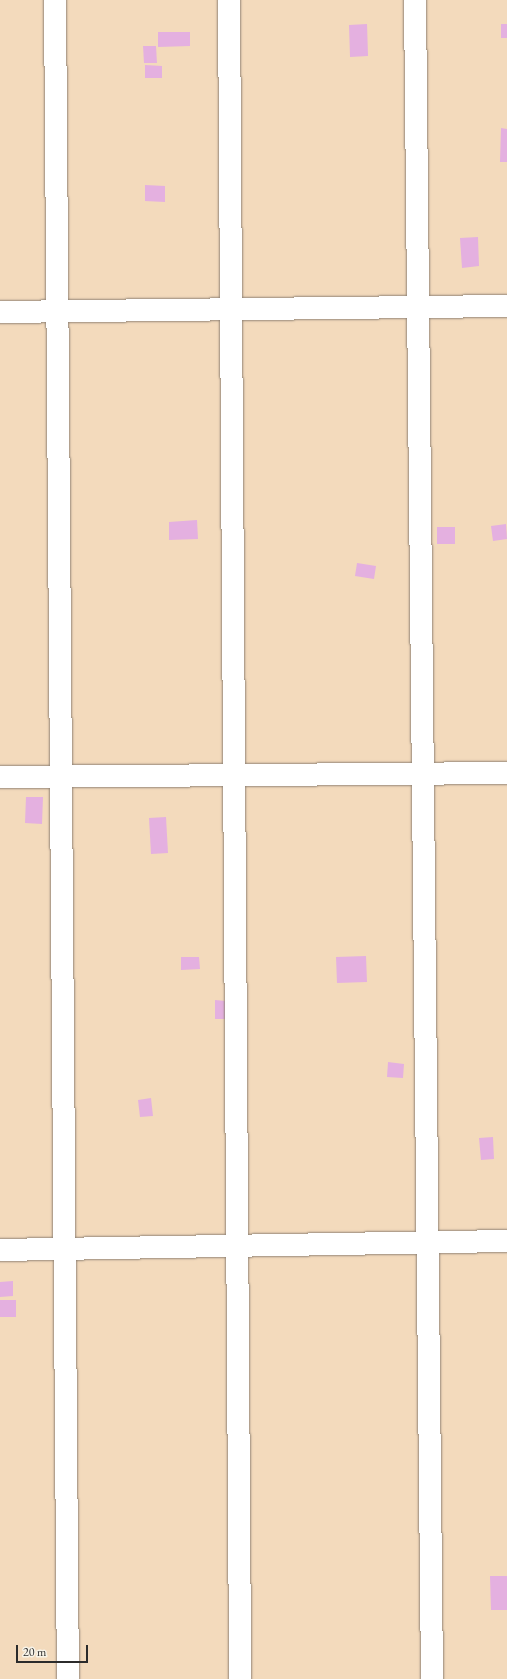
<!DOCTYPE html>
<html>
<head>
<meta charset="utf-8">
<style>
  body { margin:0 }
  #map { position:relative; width:507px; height:1679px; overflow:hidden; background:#f3dabc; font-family:"EB Garamond",serif }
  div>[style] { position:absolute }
  .building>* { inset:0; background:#e4b0e0 }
  .roads { filter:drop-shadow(0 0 1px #8f8274) drop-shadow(0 0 1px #8f8274) }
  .street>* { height:22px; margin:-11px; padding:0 11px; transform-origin:11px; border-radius:11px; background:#fff }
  span { translate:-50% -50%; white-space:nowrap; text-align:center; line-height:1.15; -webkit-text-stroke:4px #f7f3e8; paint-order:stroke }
  .scale { position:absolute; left:16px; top:1645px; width:72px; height:18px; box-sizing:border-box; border:2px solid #2b2b2b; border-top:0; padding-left:5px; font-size:12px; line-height:14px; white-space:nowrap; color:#2b2b2b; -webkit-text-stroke:3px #f7f3e8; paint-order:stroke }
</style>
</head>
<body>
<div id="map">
  <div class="building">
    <i style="clip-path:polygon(367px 24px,368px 56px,350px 57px,349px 25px)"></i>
    <i style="clip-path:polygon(501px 24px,507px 24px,507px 38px,501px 38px)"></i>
    <i style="clip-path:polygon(158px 32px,190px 32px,190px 46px,158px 47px)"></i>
    <i style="clip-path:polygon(143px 46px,156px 46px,157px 63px,144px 63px)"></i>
    <i style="clip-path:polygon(145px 65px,162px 66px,162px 78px,145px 78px)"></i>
    <i style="clip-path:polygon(501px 128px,507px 129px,507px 162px,500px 162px)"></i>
    <i style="clip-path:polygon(145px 185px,165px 186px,165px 202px,145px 201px)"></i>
    <i style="clip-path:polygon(478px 237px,479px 266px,462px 268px,460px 238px)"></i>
    <i style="clip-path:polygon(197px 520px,198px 539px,169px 540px,169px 522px)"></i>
    <i style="clip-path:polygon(506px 524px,507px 539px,493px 541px,491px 526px)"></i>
    <i style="clip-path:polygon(437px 527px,455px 527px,455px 544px,437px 544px)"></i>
    <i style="clip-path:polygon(357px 563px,376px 566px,374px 579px,355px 576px)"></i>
    <i style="clip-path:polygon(26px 797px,43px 797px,42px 824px,25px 823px)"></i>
    <i style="clip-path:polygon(166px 817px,168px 853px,151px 854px,149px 818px)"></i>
    <i style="clip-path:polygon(366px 956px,367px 982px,337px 983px,336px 957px)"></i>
    <i style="clip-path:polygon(181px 957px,199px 957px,200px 969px,181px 970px)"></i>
    <i style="clip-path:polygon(215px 1000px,226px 1001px,225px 1019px,215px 1019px)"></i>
    <i style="clip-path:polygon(388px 1062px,404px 1064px,403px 1078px,387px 1077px)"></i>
    <i style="clip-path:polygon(151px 1098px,153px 1116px,140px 1117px,138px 1100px)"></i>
    <i style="clip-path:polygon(493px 1137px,494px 1159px,481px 1160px,479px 1138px)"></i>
    <i style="clip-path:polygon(13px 1281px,13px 1296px,0 1297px,0 1282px)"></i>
    <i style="clip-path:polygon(0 1300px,16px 1300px,16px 1317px,0 1317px)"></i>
    <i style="clip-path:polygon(490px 1576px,507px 1576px,507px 1610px,491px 1610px)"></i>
  </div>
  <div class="roads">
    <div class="street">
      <i style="left:55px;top:0;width:1679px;rotate:89.56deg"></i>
      <i style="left:229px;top:0;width:1679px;rotate:89.62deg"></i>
      <i style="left:415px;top:0;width:1679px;rotate:89.42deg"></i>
      <i style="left:0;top:312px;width:507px;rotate:-0.68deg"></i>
      <i style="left:0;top:777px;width:507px;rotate:-0.45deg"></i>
      <i style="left:0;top:1250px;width:507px;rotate:-1.02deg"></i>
    </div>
  </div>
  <div class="scale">20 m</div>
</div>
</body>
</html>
